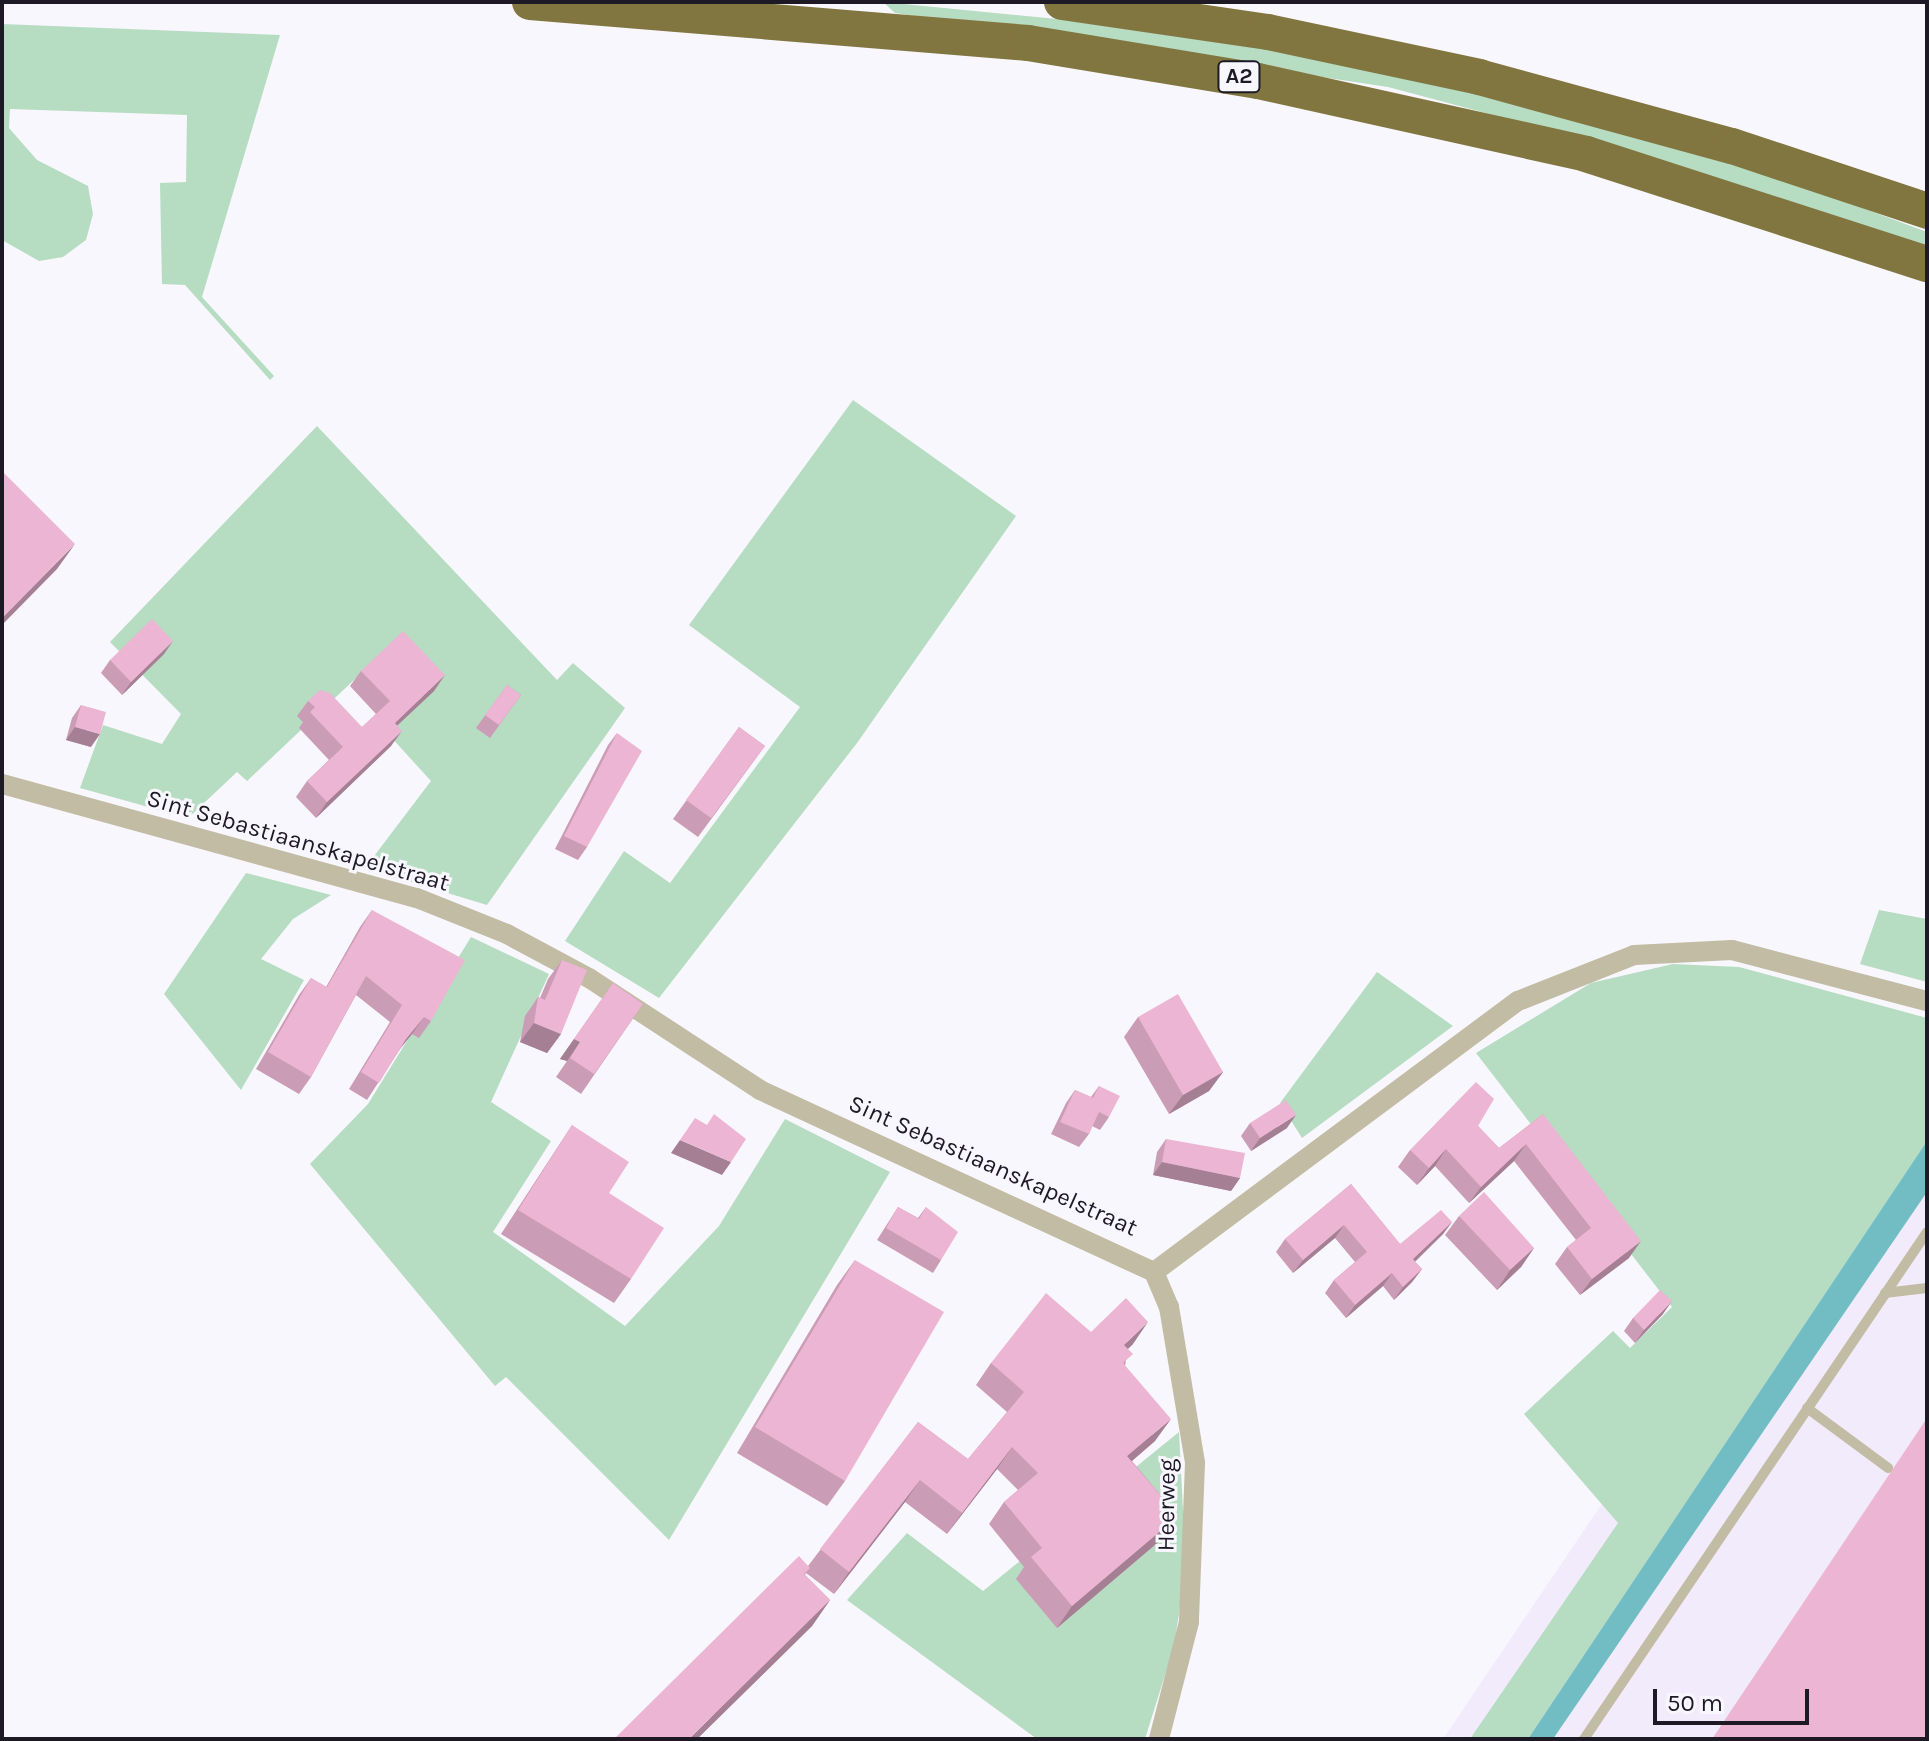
<!DOCTYPE html>
<html>
<head>
<meta charset="utf-8">
<style>
  body { margin:0 }
  #map { position:relative; width:1929px; height:1741px; overflow:hidden; background:#f9f7fe; font-family:Karla,sans-serif }
  div>[style] { position:absolute }
  .built>* { inset:0; background:#f1ebfc }
  .green>* { inset:0; background:#b6dcc1 }
  .water>* { inset:0; background:#72bdc4 }
  .lane>* { height:10px; margin:-5px; padding:0 5px; transform-origin:5px; border-radius:5px; background:#c1bca3 }
  .street>* { height:20px; margin:-10px; padding:0 10px; transform-origin:10px; border-radius:10px; background:#c1bca3 }
  .highway>* { height:36px; margin:-18px; padding:0 18px; transform-origin:18px; border-radius:18px; background:#827640 }
  .wall>* { inset:0; background:#cb9cb5 }
  .shaded-wall>* { inset:0; background:#a57f94 }
  .building>* { inset:0; background:#ecb5d3 }
  span { translate:-50% -50%; white-space:nowrap; text-align:center; line-height:1.15; -webkit-text-stroke:6px #f9f7fe; paint-order:stroke }
  .shield-label span { padding:2px 6px; background:#f9f7fe; border:2px solid; border-radius:6px; -webkit-text-stroke-width:0 }
  .shield-label { font-size:22px; color:#1d1925; font-weight:700 }
  .street-label { font-size:24px; color:#1d1925 }
  .frame { position:absolute; inset:0; border:4px solid #1d1925; pointer-events:none }
  .scale { position:absolute; left:1653px; top:1689px; width:156px; height:36px; box-sizing:border-box; border:4px solid #1d1925; border-top:0; padding-left:10px; font-size:24px; line-height:28px; white-space:nowrap; color:#1d1925; -webkit-text-stroke:6px #f9f7fe; paint-order:stroke }
</style>
</head>
<body>
<div id="map">
  <div class="built">
    <i style="clip-path:polygon(1880px 1092px,1927px 1111px,1927px 1739px,1443px 1739px)"></i>
  </div>
  <div class="green">
    <i style="clip-path:polygon(883px 2px,1098px 23px,1404px 71px,1624px 129px,1849px 203px,1927px 232px,1927px 253px,1546px 129px,1388px 87px,895px 13px)"></i>
    <i style="clip-path:polygon(2px 24px,280px 35px,202px 297px,274px 376px,270px 380px,185px 285px,162px 284px,160px 183px,186px 182px,187px 115px,10px 109px,9px 128px,37px 160px,88px 186px,93px 214px,86px 240px,63px 257px,39px 261px,2px 240px)"></i>
    <i style="clip-path:polygon(853px 400px,1016px 516px,857px 743px,659px 998px,565px 941px,624px 851px,670px 883px,800px 707px,689px 625px)"></i>
    <i style="clip-path:polygon(317px 426px,557px 680px,573px 663px,625px 708px,487px 905px,365px 868px,431px 781px,379px 724px,388px 713px,355px 679px,247px 781px,237px 772px,188px 818px,80px 788px,103px 725px,162px 744px,181px 714px,110px 642px)"></i>
    <i style="clip-path:polygon(246px 873px,331px 895px,293px 919px,261px 959px,304px 980px,241px 1090px,164px 994px)"></i>
    <i style="clip-path:polygon(1879px 910px,1927px 919px,1927px 982px,1860px 964px)"></i>
    <i style="clip-path:polygon(471px 937px,549px 974px,491px 1102px,551px 1141px,493px 1232px,625px 1326px,719px 1226px,785px 1119px,890px 1172px,669px 1540px,506px 1377px,495px 1386px,310px 1164px,368px 1104px)"></i>
    <i style="clip-path:polygon(1673px 964px,1739px 967px,1927px 1018px,1927px 1141px,1528px 1739px,1470px 1739px,1618px 1523px,1524px 1414px,1613px 1331px,1630px 1348px,1672px 1307px,1476px 1053px,1591px 983px)"></i>
    <i style="clip-path:polygon(1377px 972px,1453px 1026px,1302px 1138px,1280px 1103px)"></i>
    <i style="clip-path:polygon(1179px 1432px,1186px 1568px,1174px 1646px,1145px 1739px,1037px 1739px,847px 1600px,907px 1533px,983px 1591px)"></i>
  </div>
  <div class="water">
    <i style="clip-path:polygon(1927px 1141px,1927px 1192px,1553px 1739px,1528px 1739px)"></i>
  </div>
  <div class="lane">
    <i style="left:1885px;top:1293px;width:42px;rotate:-6.8deg"></i>
    <i style="left:1807px;top:1408px;width:101px;rotate:36.5deg"></i>
    <i style="left:1584px;top:1739px;width:612px;rotate:-55.92deg"></i>
  </div>
  <div class="street">
    <i style="left:2px;top:784px;width:430px;rotate:15.4deg"></i>
    <i style="left:417px;top:898px;width:97px;rotate:21.8deg"></i>
    <i style="left:507px;top:934px;width:93px;rotate:28.2deg"></i>
    <i style="left:589px;top:978px;width:204px;rotate:33.2deg"></i>
    <i style="left:760px;top:1090px;width:434px;rotate:24.8deg"></i>
    <i style="left:1154px;top:1272px;width:38px;rotate:67deg"></i>
    <i style="left:1169px;top:1307px;width:158px;rotate:80.5deg"></i>
    <i style="left:1195px;top:1463px;width:159px;rotate:92.2deg"></i>
    <i style="left:1189px;top:1622px;width:121px;rotate:104.4deg"></i>
    <i style="left:1154px;top:1272px;width:454px;rotate:-36.7deg"></i>
    <i style="left:1518px;top:1001px;width:125px;rotate:-21.6deg"></i>
    <i style="left:1634px;top:955px;width:98px;rotate:-2.9deg"></i>
    <i style="left:1732px;top:950px;width:202px;rotate:14.7deg"></i>
  </div>
  <div class="highway">
    <i style="left:530px;top:2px;width:500px;rotate:4.7deg"></i>
    <i style="left:1028px;top:43px;width:233px;rotate:9.4deg"></i>
    <i style="left:1258px;top:81px;width:336px;rotate:12.5deg"></i>
    <i style="left:1586px;top:154px;width:358px;rotate:17.9deg"></i>
    <i style="left:1062px;top:2px;width:208px;rotate:8.3deg"></i>
    <i style="left:1268px;top:32px;width:216px;rotate:12deg"></i>
    <i style="left:1479px;top:77px;width:262px;rotate:15.3deg"></i>
    <i style="left:1732px;top:146px;width:206px;rotate:18.4deg"></i>
  </div>
  <div class="wall">
    <i style="clip-path:polygon(164px 654px,122px 695px,101px 673px,110px 660px)"></i>
    <i style="clip-path:polygon(361px 671px,434px 691px,397px 725px,391px 746px,316px 818px,296px 797px,307px 781px,329px 760px,299px 728px,303px 722px,297px 716px,308px 701px,362px 727px,376px 714px,350px 686px)"></i>
    <i style="clip-path:polygon(507px 685px,521px 695px,490px 738px,476px 728px)"></i>
    <i style="clip-path:polygon(81px 705px,91px 747px,66px 740px,72px 718px)"></i>
    <i style="clip-path:polygon(739px 727px,765px 746px,698px 837px,673px 819px)"></i>
    <i style="clip-path:polygon(617px 733px,587px 847px,578px 860px,555px 849px,608px 745px)"></i>
    <i style="clip-path:polygon(372px 910px,431px 1021px,419px 1038px,412px 1034px,400px 1049px,367px 1100px,349px 1089px,390px 1022px,356px 995px,311px 1077px,299px 1094px,256px 1069px,299px 995px,311px 978px,326px 987px,360px 927px)"></i>
    <i style="clip-path:polygon(562px 960px,561px 1034px,547px 1053px,520px 1042px,525px 1016px,538px 997px,540px 998px,548px 979px)"></i>
    <i style="clip-path:polygon(613px 983px,643px 1004px,581px 1094px,556px 1077px,567px 1061px,560px 1059px)"></i>
    <i style="clip-path:polygon(1138px 1017px,1223px 1072px,1209px 1091px,1169px 1114px,1124px 1037px)"></i>
    <i style="clip-path:polygon(1099px 1086px,1109px 1117px,1100px 1130px,1092px 1126px,1089px 1134px,1079px 1147px,1051px 1134px,1066px 1103px,1075px 1090px,1091px 1097px)"></i>
    <i style="clip-path:polygon(1543px 1114px,1629px 1258px,1580px 1295px,1555px 1264px,1567px 1247px,1576px 1240px,1514px 1161px,1469px 1203px,1435px 1166px,1417px 1185px,1398px 1167px,1410px 1150px,1478px 1126px,1499px 1148px)"></i>
    <i style="clip-path:polygon(1250px 1123px,1287px 1128px,1251px 1151px,1241px 1136px)"></i>
    <i style="clip-path:polygon(572px 1125px,609px 1193px,631px 1279px,614px 1303px,501px 1234px)"></i>
    <i style="clip-path:polygon(1166px 1139px,1240px 1178px,1231px 1191px,1153px 1175px,1157px 1152px)"></i>
    <i style="clip-path:polygon(1351px 1184px,1400px 1244px,1452px 1222px,1443px 1234px,1415px 1262px,1422px 1269px,1412px 1282px,1394px 1300px,1383px 1286px,1346px 1318px,1325px 1293px,1334px 1280px,1355px 1262px,1335px 1238px,1293px 1273px,1276px 1252px,1285px 1239px)"></i>
    <i style="clip-path:polygon(898px 1207px,918px 1218px,926px 1207px,941px 1260px,933px 1273px,877px 1240px)"></i>
    <i style="clip-path:polygon(1459px 1216px,1534px 1248px,1521px 1267px,1497px 1290px,1445px 1235px)"></i>
    <i style="clip-path:polygon(855px 1260px,845px 1481px,827px 1506px,737px 1453px,837px 1285px)"></i>
    <i style="clip-path:polygon(1663px 1314px,1635px 1343px,1624px 1331px,1633px 1318px)"></i>
    <i style="clip-path:polygon(1091px 1332px,1133px 1344px,1128px 1349px,1125px 1366px,1155px 1441px,1132px 1461px,1178px 1516px,1163px 1538px,1057px 1628px,1016px 1579px,1024px 1567px,989px 1524px,1004px 1502px,1018px 1490px,997px 1469px,947px 1534px,905px 1502px,834px 1594px,806px 1573px,805px 1575px,830px 1600px,812px 1626px,697px 1739px,808px 1566px,918px 1422px,968px 1459px,1007px 1412px,976px 1385px,991px 1363px)"></i>
  </div>
  <div class="shaded-wall">
    <i style="clip-path:polygon(75px 544px,57px 569px,2px 625px,2px 618px)"></i>
    <i style="clip-path:polygon(173px 641px,164px 654px,122px 695px,131px 682px)"></i>
    <i style="clip-path:polygon(445px 675px,434px 691px,384px 738px,395px 723px)"></i>
    <i style="clip-path:polygon(75px 727px,100px 734px,91px 747px,66px 740px)"></i>
    <i style="clip-path:polygon(402px 731px,391px 746px,316px 818px,327px 802px)"></i>
    <i style="clip-path:polygon(424px 1017px,412px 1034px,394px 1056px,406px 1039px)"></i>
    <i style="clip-path:polygon(534px 1023px,561px 1034px,547px 1053px,520px 1042px)"></i>
    <i style="clip-path:polygon(574px 1039px,580px 1042px,567px 1061px,560px 1059px)"></i>
    <i style="clip-path:polygon(1223px 1072px,1209px 1091px,1169px 1114px,1183px 1095px)"></i>
    <i style="clip-path:polygon(1296px 1115px,1287px 1128px,1251px 1151px,1260px 1138px)"></i>
    <i style="clip-path:polygon(680px 1140px,731px 1162px,722px 1175px,671px 1153px)"></i>
    <i style="clip-path:polygon(1526px 1144px,1514px 1161px,1469px 1203px,1481px 1187px)"></i>
    <i style="clip-path:polygon(1446px 1149px,1435px 1166px,1417px 1185px,1429px 1168px)"></i>
    <i style="clip-path:polygon(1162px 1162px,1240px 1178px,1231px 1191px,1153px 1175px)"></i>
    <i style="clip-path:polygon(1452px 1222px,1443px 1234px,1404px 1272px,1413px 1259px)"></i>
    <i style="clip-path:polygon(1344px 1225px,1335px 1238px,1293px 1273px,1303px 1260px)"></i>
    <i style="clip-path:polygon(1641px 1241px,1629px 1258px,1580px 1295px,1592px 1279px)"></i>
    <i style="clip-path:polygon(1534px 1248px,1521px 1267px,1497px 1290px,1510px 1270px)"></i>
    <i style="clip-path:polygon(1422px 1269px,1412px 1282px,1394px 1300px,1403px 1287px)"></i>
    <i style="clip-path:polygon(1392px 1273px,1383px 1286px,1346px 1318px,1355px 1305px)"></i>
    <i style="clip-path:polygon(1672px 1301px,1663px 1314px,1635px 1343px,1644px 1330px)"></i>
    <i style="clip-path:polygon(1148px 1322px,1133px 1344px,1109px 1366px,1124px 1345px)"></i>
    <i style="clip-path:polygon(1171px 1419px,1155px 1441px,1112px 1478px,1127px 1456px)"></i>
    <i style="clip-path:polygon(1012px 1447px,997px 1469px,947px 1534px,962px 1513px)"></i>
    <i style="clip-path:polygon(920px 1480px,905px 1502px,834px 1594px,849px 1572px)"></i>
    <i style="clip-path:polygon(1178px 1516px,1163px 1538px,1057px 1628px,1072px 1606px)"></i>
    <i style="clip-path:polygon(830px 1600px,812px 1626px,697px 1739px,689px 1739px)"></i>
  </div>
  <div class="building">
    <i style="clip-path:polygon(2px 471px,75px 544px,2px 618px)"></i>
    <i style="clip-path:polygon(152px 619px,173px 641px,131px 682px,110px 660px)"></i>
    <i style="clip-path:polygon(403px 631px,445px 675px,395px 723px,402px 731px,327px 802px,307px 781px,343px 747px,310px 712px,315px 707px,308px 701px,320px 690px,330px 693px,362px 727px,390px 701px,361px 671px)"></i>
    <i style="clip-path:polygon(507px 685px,521px 695px,499px 725px,485px 715px)"></i>
    <i style="clip-path:polygon(81px 705px,106px 712px,100px 734px,75px 727px)"></i>
    <i style="clip-path:polygon(739px 727px,765px 746px,711px 818px,686px 800px)"></i>
    <i style="clip-path:polygon(617px 733px,642px 751px,587px 847px,564px 836px)"></i>
    <i style="clip-path:polygon(372px 910px,465px 960px,431px 1021px,424px 1017px,406px 1039px,379px 1083px,361px 1072px,402px 1005px,366px 976px,311px 1077px,268px 1052px,311px 978px,327px 987px)"></i>
    <i style="clip-path:polygon(562px 960px,587px 970px,561px 1034px,534px 1023px,538px 997px,545px 1000px)"></i>
    <i style="clip-path:polygon(613px 983px,643px 1004px,594px 1074px,570px 1058px,580px 1042px,574px 1039px)"></i>
    <i style="clip-path:polygon(1178px 994px,1223px 1072px,1183px 1095px,1138px 1017px)"></i>
    <i style="clip-path:polygon(1476px 1082px,1494px 1099px,1478px 1126px,1499px 1148px,1543px 1114px,1641px 1241px,1592px 1279px,1567px 1247px,1591px 1228px,1526px 1144px,1481px 1187px,1446px 1149px,1429px 1168px,1410px 1150px)"></i>
    <i style="clip-path:polygon(1099px 1086px,1120px 1096px,1109px 1117px,1099px 1112px,1089px 1134px,1060px 1122px,1075px 1090px,1093px 1098px)"></i>
    <i style="clip-path:polygon(1286px 1100px,1296px 1115px,1260px 1138px,1250px 1123px)"></i>
    <i style="clip-path:polygon(714px 1114px,746px 1139px,731px 1162px,680px 1140px,695px 1118px,707px 1125px)"></i>
    <i style="clip-path:polygon(572px 1125px,629px 1162px,609px 1193px,664px 1228px,631px 1279px,518px 1210px)"></i>
    <i style="clip-path:polygon(1166px 1139px,1245px 1153px,1240px 1178px,1162px 1162px)"></i>
    <i style="clip-path:polygon(1351px 1184px,1400px 1244px,1441px 1210px,1452px 1222px,1413px 1259px,1422px 1269px,1403px 1287px,1392px 1273px,1355px 1305px,1334px 1280px,1367px 1252px,1344px 1225px,1303px 1260px,1285px 1239px)"></i>
    <i style="clip-path:polygon(1484px 1192px,1534px 1248px,1510px 1270px,1459px 1216px)"></i>
    <i style="clip-path:polygon(898px 1207px,919px 1219px,926px 1207px,958px 1232px,941px 1260px,886px 1228px)"></i>
    <i style="clip-path:polygon(855px 1260px,944px 1312px,845px 1481px,755px 1427px)"></i>
    <i style="clip-path:polygon(1660px 1290px,1672px 1301px,1644px 1330px,1633px 1318px)"></i>
    <i style="clip-path:polygon(1046px 1293px,1091px 1332px,1126px 1298px,1148px 1322px,1124px 1345px,1133px 1354px,1123px 1363px,1171px 1419px,1127px 1456px,1178px 1516px,1072px 1606px,1031px 1557px,1042px 1548px,1004px 1502px,1038px 1473px,1012px 1447px,962px 1513px,920px 1480px,849px 1572px,820px 1549px,918px 1422px,968px 1459px,1024px 1392px,991px 1363px)"></i>
    <i style="clip-path:polygon(1927px 1418px,1927px 1739px,1712px 1739px)"></i>
    <i style="clip-path:polygon(799px 1556px,810px 1568px,804px 1574px,830px 1600px,689px 1739px,614px 1739px)"></i>
  </div>
  <div class="shield-label">
    <span style="left:1239px;top:77px">A2</span>
  </div>
  <div class="street-label">
    <span style="left:298px;top:841px;rotate:16deg">Sint Sebastiaanskapelstraat</span>
    <span style="left:993px;top:1166px;rotate:24deg">Sint Sebastiaanskapelstraat</span>
    <span style="left:1167px;top:1505px;rotate:-89deg">Heerweg</span>
  </div>
  <div class="frame"></div>
  <div class="scale">50 m</div>
</div>
</body>
</html>
